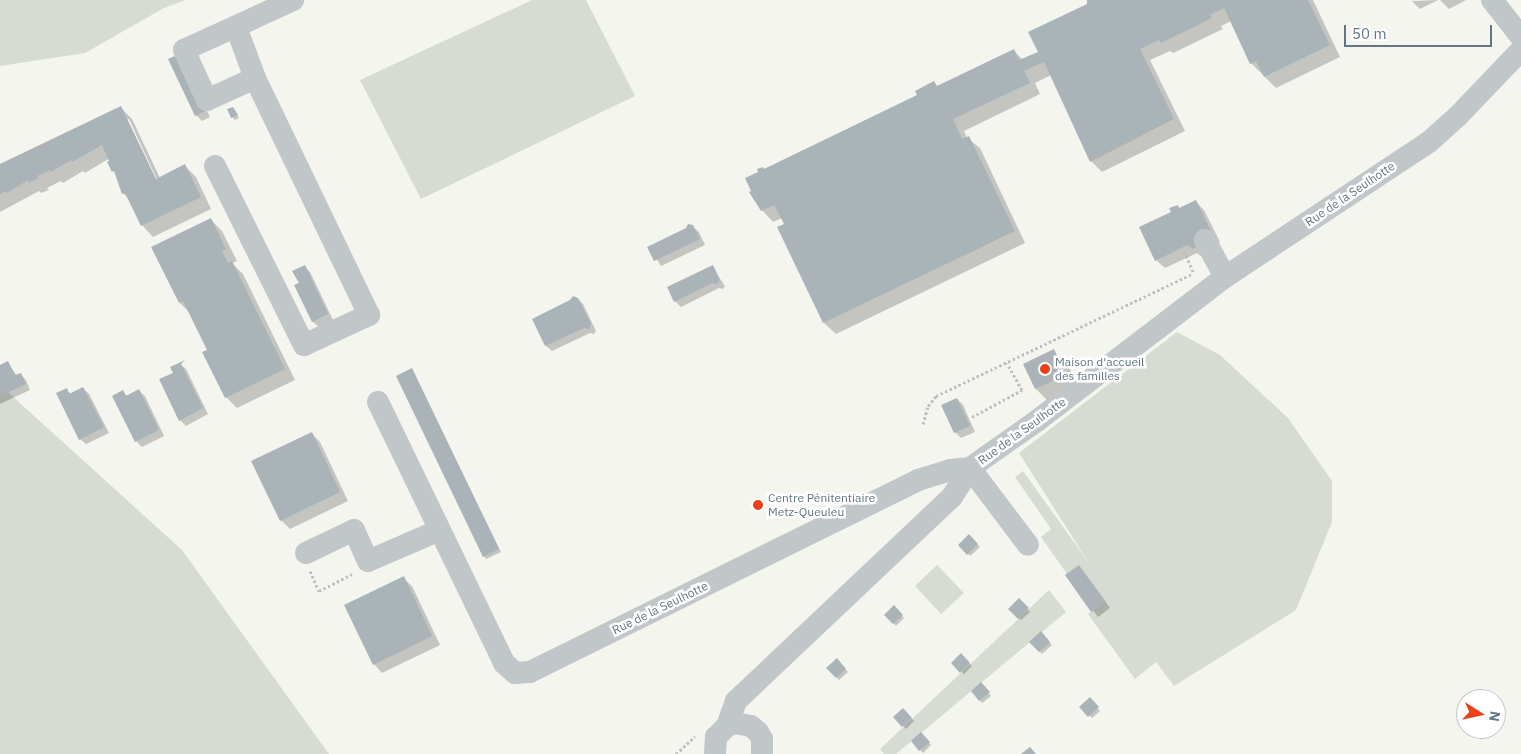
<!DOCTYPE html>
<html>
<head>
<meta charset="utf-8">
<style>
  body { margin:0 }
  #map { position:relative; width:1521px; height:754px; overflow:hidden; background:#f5f5f0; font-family:"IBM Plex Sans",sans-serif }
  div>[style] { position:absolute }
  .green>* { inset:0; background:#d6dcd1 }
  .shadow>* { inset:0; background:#0003 }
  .building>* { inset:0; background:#aab3b7 }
  .path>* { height:3px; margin-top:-1.5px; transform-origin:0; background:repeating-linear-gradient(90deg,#bdbfc1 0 2.5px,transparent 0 5px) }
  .minor>* { height:22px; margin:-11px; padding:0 11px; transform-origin:11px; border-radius:11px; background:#c1c6c8 }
  .dots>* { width:14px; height:14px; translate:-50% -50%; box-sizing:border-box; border:2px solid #fff; border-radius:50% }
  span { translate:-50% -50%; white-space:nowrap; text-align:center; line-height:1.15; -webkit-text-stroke:5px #fff; paint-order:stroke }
  .street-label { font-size:12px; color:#627683 }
  .poi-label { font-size:12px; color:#627683 }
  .left { translate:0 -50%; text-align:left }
  .north { position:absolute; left:1456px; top:689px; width:50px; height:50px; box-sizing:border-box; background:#fff; border:1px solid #c0c8cd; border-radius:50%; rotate:100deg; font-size:14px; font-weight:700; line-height:20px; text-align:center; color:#627683 }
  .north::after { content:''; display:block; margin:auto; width:18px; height:22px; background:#eb401a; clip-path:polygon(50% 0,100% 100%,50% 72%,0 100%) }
  .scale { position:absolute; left:1344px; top:25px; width:148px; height:22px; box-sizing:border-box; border:2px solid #627683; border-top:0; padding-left:6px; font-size:15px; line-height:18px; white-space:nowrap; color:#627683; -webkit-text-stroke:4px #fff; paint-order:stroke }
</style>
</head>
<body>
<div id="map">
  <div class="green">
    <i style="clip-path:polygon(0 0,186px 0,164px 8px,85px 53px,0 66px)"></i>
    <i style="clip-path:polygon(532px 0,586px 0,635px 96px,421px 199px,360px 80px)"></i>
    <i style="clip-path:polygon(1177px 332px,1220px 355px,1288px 418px,1332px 481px,1332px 522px,1296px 610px,1174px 686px,1156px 662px,1135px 679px,1088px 614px,1105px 602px,1079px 565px,1067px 574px,1041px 537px,1051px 529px,1015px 477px,1023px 471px,1089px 563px,1019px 453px)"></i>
    <i style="clip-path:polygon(0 385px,182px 550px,329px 754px,0 754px)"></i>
    <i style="clip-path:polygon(937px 565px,964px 593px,941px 614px,915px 586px)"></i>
    <i style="clip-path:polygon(1049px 590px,1066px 612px,896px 754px,884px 754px,880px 749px)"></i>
  </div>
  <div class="shadow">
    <i style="clip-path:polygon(1088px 0,1313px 0,1340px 57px,1276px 88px,1251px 63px,1231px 21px,1221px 26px,1223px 29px,1173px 53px,1170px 51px,1150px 60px,1185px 131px,1102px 172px,1091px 161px,1051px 75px,1035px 83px,1040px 94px,964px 131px,967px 138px,980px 148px,1025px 243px,836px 334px,824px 323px,779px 228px,785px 225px,782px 218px,773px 222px,762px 210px,765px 170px,919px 96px,934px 83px,938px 87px,1014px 51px,1023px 60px,1039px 52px,1088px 5px)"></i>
    <i style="clip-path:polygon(1411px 0,1413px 1px,1438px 0,1420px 9px)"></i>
    <i style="clip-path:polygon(1440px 0,1466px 0,1449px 9px)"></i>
    <i style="clip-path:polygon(182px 62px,210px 117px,202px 121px,196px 115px)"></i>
    <i style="clip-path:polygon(evenodd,121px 108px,132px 119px,160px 178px,185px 166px,196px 177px,211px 209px,153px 237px,142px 225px,129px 199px,123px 193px,110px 158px,85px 173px,83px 171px,63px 183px,61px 181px,47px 188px,49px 190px,41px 193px,39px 191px,0 212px,0 166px,121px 108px,126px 119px,129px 119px,159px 184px,157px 185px,126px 119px)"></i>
    <i style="clip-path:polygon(233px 108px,239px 118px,235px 120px,232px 117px)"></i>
    <i style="clip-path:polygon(1196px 202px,1204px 210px,1220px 242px,1203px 250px,1202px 257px,1197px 253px,1165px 268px,1156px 260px,1173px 213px,1177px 206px,1180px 209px)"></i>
    <i style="clip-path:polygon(210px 219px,222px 231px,237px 261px,232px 263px,243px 274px,295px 380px,237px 408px,226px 397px,209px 351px,191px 314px,180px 303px)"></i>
    <i style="clip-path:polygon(692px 226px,699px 232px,705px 245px,661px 266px,649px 247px)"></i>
    <i style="clip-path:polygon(304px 266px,310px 272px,333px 320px,319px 327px,313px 322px,296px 286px,300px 284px)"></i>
    <i style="clip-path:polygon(712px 267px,725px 286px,723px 289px,719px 288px,681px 307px,675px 301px)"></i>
    <i style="clip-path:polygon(577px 298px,583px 304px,596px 331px,594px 334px,590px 333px,552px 351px,546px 346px,534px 319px)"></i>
    <i style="clip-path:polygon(1053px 351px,1069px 367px,1081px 391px,1052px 405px,1036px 389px,1025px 365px)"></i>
    <i style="clip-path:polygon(8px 363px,17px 376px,20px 374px,26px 380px,30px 390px,0 404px,0 367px)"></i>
    <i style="clip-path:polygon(180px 364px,186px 369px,208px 414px,186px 426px,180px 420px,175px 373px)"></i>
    <i style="clip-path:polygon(412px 370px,501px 552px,486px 559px,484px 556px)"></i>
    <i style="clip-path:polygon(83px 388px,89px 394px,109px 433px,86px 444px,80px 439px,67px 390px,71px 394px)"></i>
    <i style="clip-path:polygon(139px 391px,145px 396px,164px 436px,142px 447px,136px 441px,123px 392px,127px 396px)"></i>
    <i style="clip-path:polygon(957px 399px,963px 405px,975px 432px,961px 438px,955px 432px)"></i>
    <i style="clip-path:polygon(311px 433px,320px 442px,348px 501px,290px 529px,281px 520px)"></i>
    <i style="clip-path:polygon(969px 536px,980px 547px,970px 556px,960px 545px)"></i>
    <i style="clip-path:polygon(1079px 566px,1110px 608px,1098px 617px,1066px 576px)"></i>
    <i style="clip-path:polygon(403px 578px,412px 586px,440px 645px,382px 673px,374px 664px)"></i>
    <i style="clip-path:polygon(1019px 600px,1030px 612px,1021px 620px,1010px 609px)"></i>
    <i style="clip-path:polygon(894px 607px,904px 618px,896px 626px,885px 615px)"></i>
    <i style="clip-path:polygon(1041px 633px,1052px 645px,1042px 654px,1031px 642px)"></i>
    <i style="clip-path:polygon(961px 655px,972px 666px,964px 674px,953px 663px)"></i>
    <i style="clip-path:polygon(837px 660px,848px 672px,839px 680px,828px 668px)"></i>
    <i style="clip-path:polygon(983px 686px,991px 696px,982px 703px,972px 691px)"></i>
    <i style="clip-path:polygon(1090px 699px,1100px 711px,1092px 718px,1081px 707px)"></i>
    <i style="clip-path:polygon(903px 709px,914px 721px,906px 729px,895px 717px)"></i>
    <i style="clip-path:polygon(921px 733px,931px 745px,923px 753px,912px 741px)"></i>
  </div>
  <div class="building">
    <i style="clip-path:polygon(1087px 0,1308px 0,1330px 45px,1264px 77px,1256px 61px,1250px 64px,1224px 8px,1210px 15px,1212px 18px,1161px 43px,1159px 40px,1140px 49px,1174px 119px,1090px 162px,1044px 62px,1024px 71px,1030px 83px,953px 119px,962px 139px,969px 136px,1015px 231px,823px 323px,777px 227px,784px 224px,774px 205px,761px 211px,749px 192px,751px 191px,745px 178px,758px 172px,757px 169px,763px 167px,764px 169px,917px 95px,915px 91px,934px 81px,937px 86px,1014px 49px,1019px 60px,1038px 52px,1028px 32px,1087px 4px)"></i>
    <i style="clip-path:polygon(177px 55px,205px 111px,195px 116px,168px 59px)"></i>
    <i style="clip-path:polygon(121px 106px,156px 179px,185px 164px,201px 197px,141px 226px,125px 193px,122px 194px,114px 171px,112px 172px,107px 162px,109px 161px,102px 145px,72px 162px,71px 160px,51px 172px,50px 170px,37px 176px,38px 178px,29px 183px,28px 180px,7px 193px,6px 191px,0 194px,0 164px)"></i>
    <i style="clip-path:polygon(233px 107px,238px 115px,231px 118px,227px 109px)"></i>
    <i style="clip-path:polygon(1196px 200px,1212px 233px,1193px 249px,1187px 245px,1155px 261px,1139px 227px,1171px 212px,1169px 208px,1178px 205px,1179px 208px)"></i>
    <i style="clip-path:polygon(211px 218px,226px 249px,222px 251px,228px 263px,232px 261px,285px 369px,225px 398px,202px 352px,207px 350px,183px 301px,179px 303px,151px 247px)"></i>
    <i style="clip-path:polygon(688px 224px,693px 225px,700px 239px,654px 261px,647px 247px,686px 228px)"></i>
    <i style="clip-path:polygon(305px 265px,328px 314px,312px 322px,294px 285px,299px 283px,292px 271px)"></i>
    <i style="clip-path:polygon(713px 265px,720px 280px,717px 284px,712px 283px,674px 302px,667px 287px)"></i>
    <i style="clip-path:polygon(573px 296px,578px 298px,591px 324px,589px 329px,584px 328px,545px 346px,532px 319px,570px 300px)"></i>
    <i style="clip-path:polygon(1054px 349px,1066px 375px,1035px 389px,1023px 364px)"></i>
    <i style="clip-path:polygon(185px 360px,181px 364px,203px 408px,179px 421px,159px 379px,173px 373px,170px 367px)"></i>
    <i style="clip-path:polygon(8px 361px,15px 375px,21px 373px,26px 384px,0 396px,0 365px)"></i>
    <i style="clip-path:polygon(412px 368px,499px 549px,483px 557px,396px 376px)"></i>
    <i style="clip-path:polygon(83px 387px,104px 427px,79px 440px,56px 393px,67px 388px,69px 394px)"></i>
    <i style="clip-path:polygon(139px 389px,159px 430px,135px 442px,112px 396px,123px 390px,126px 396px)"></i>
    <i style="clip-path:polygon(957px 398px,970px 426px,954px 433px,941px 405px)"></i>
    <i style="clip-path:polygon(312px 432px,340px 492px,280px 521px,251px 461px)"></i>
    <i style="clip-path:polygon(969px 534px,978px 544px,967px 555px,958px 545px)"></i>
    <i style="clip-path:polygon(1079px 565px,1106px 602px,1091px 612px,1065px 575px)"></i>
    <i style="clip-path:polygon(404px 576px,432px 636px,373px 665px,344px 605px)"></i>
    <i style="clip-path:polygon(1019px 598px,1029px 608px,1018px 619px,1008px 609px)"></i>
    <i style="clip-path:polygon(894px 605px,903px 615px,893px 624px,884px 615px)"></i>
    <i style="clip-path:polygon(1041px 631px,1050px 642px,1039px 652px,1029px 642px)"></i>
    <i style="clip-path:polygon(961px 653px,970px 663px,960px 673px,951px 663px)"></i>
    <i style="clip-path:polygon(837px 658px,846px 669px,836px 678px,826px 668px)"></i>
    <i style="clip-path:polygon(981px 682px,990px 692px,979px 701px,971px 691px)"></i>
    <i style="clip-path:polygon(1090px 697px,1099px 707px,1088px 717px,1079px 707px)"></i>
    <i style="clip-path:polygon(903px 708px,912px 718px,902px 727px,893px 717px)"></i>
    <i style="clip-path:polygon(921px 732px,930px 742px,919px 751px,911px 741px)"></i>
    <i style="clip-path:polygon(1030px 747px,1036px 754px,1021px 754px)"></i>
  </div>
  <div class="path">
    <i style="left:1184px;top:251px;width:24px;rotate:66deg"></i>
    <i style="left:972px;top:417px;width:57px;rotate:-28.4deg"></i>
    <i style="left:1022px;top:390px;width:31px;rotate:-119deg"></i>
    <i style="left:923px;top:424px;width:19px;rotate:-74deg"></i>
    <i style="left:928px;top:406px;width:13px;rotate:-51deg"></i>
    <i style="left:936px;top:396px;width:284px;rotate:-25.5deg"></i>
    <i style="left:310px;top:571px;width:22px;rotate:66deg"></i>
    <i style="left:319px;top:591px;width:37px;rotate:-27deg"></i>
    <i style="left:676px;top:754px;width:26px;rotate:-43deg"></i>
  </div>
  <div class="minor">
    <i style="left:1492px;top:0;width:47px;rotate:51.9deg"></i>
    <i style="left:236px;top:27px;width:54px;rotate:69.6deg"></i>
    <i style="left:255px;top:78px;width:53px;rotate:155.4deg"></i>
    <i style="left:207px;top:100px;width:55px;rotate:-114.7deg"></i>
    <i style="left:184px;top:50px;width:120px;rotate:-24.6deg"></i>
    <i style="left:215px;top:166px;width:200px;rotate:63.6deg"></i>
    <i style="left:304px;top:345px;width:72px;rotate:-24.8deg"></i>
    <i style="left:369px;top:315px;width:263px;rotate:-115.7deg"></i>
    <i style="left:1205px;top:240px;width:42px;rotate:61.6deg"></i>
    <i style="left:378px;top:402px;width:290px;rotate:64.2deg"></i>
    <i style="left:504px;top:663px;width:15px;rotate:42deg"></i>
    <i style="left:515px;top:673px;width:15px;rotate:-4deg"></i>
    <i style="left:530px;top:672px;width:433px;rotate:-26.3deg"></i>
    <i style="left:918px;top:480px;width:34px;rotate:-17deg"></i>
    <i style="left:951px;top:470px;width:19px;rotate:-6deg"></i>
    <i style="left:970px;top:468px;width:83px;rotate:-35.2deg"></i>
    <i style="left:1038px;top:420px;width:235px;rotate:-37.4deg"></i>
    <i style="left:1225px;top:277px;width:245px;rotate:-33.5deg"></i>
    <i style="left:1429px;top:142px;width:38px;rotate:-42deg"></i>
    <i style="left:1457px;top:117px;width:93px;rotate:-46.3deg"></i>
    <i style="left:306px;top:553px;width:53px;rotate:-25.6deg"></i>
    <i style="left:354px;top:530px;width:34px;rotate:66deg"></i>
    <i style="left:368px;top:561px;width:78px;rotate:-23.3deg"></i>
    <i style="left:727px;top:726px;width:27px;rotate:-70deg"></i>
    <i style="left:736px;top:701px;width:297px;rotate:-43.4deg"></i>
    <i style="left:952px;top:497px;width:34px;rotate:-58deg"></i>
    <i style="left:970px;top:468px;width:96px;rotate:53deg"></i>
    <i style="left:715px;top:754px;width:17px;rotate:-87deg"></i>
    <i style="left:716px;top:737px;width:16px;rotate:-45deg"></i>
    <i style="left:727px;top:726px;width:9px;rotate:-21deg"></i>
    <i style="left:735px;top:723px;width:16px;rotate:11deg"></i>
    <i style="left:751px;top:726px;width:9px;rotate:41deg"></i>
    <i style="left:758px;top:732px;width:8px;rotate:60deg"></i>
    <i style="left:762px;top:739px;width:15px;rotate:90deg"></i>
  </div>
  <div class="dots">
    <i style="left:1045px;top:369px;background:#eb401a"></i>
    <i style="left:758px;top:505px;background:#eb401a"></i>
  </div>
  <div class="street-label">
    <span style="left:1350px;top:194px;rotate:-34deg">Rue de la Seulhotte</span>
    <span style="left:1022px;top:431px;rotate:-36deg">Rue de la Seulhotte</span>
    <span style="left:660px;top:608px;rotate:-26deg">Rue de la Seulhotte</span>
  </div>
  <div class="poi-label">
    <span class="left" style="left:1055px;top:369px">Maison d'accueil<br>des familles</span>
    <span class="left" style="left:768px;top:505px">Centre Pénitentiaire<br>Metz-Queuleu</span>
  </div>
  <div class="north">N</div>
  <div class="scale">50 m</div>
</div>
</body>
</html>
